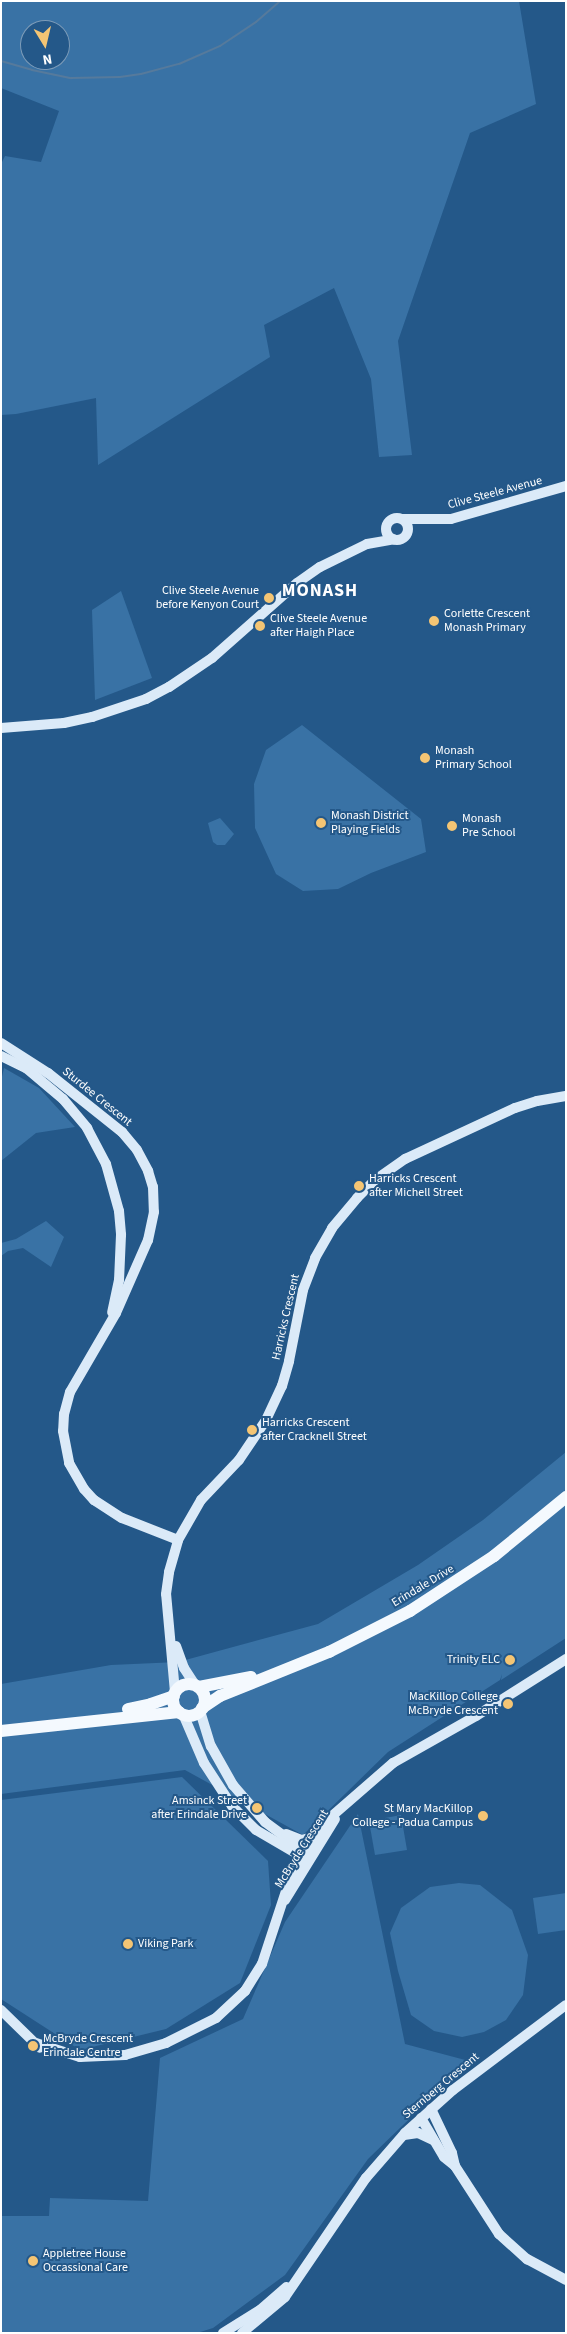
<!DOCTYPE html>
<html>
<head>
<meta charset="utf-8">
<style>
  body { margin:0 }
  #map { position:relative; width:567px; height:2334px; overflow:hidden; background:#245889; font-family:"Source Sans 3",sans-serif }
  div>[style] { position:absolute }
  .green>* { inset:0; background:#3972a5 }
  .stream>* { height:2px; margin:-1px; padding:0 1px; transform-origin:1px; border-radius:1px; background:#567a9c }
  .secondary>* { height:10px; margin:-5px; padding:0 5px; transform-origin:5px; border-radius:5px; background:#dbeaf8 }
  .secondary>.ring { margin:-5px; padding:0; box-sizing:content-box; background:none; border:10px solid #dbeaf8; border-radius:50% }
  .primary>* { height:12px; margin:-6px; padding:0 6px; transform-origin:6px; border-radius:6px; background:#f4f9fe }
  .primary>.ring { margin:-6px; padding:0; box-sizing:content-box; background:none; border:12px solid #f4f9fe; border-radius:50% }
  .dots>* { width:14px; height:14px; translate:-50% -50%; box-sizing:border-box; border:2px solid #245889; border-radius:50% }
  span { translate:-50% -50%; white-space:nowrap; text-align:center; line-height:1.15; -webkit-text-stroke:4px #245889; paint-order:stroke }
  .street-label { font-size:12px; color:#fff }
  .poi-label { font-size:12px; color:#fff }
  .right { translate:-100% -50%; text-align:right }
  .left { translate:0 -50%; text-align:left }
  .district-label { font-size:18px; color:#fff; font-weight:700; letter-spacing:1px }
  .frame { position:absolute; inset:0; border:2px solid #fff; pointer-events:none }
  .north { position:absolute; left:20px; top:20px; width:50px; height:50px; box-sizing:border-box; background:#245889; border:1px solid #7c9bb8; border-radius:50%; rotate:171deg; font-size:14px; font-weight:700; line-height:20px; text-align:center; color:#fff }
  .north::after { content:''; display:block; margin:auto; width:18px; height:22px; background:#f4c574; clip-path:polygon(50% 0,100% 100%,50% 72%,0 100%) }
</style>
</head>
<body>
<div id="map">
  <div class="green">
    <i style="clip-path:polygon(evenodd,1px 1px,519px 1px,536px 104px,470px 133px,398px 341px,412px 455px,379px 457px,371px 379px,334px 288px,264px 325px,270px 357px,98px 465px,96px 398px,16px 414px,1px 415px,1px 164px,5px 156px,41px 162px,59px 111px,1px 88px,1px 1px,30px 30px,60px 30px,60px 60px,30px 60px,30px 30px)"></i>
    <i style="clip-path:polygon(121px 591px,152px 678px,95px 700px,92px 610px)"></i>
    <i style="clip-path:polygon(302px 725px,421px 819px,426px 852px,371px 873px,338px 889px,303px 891px,276px 874px,255px 828px,254px 784px,266px 750px)"></i>
    <i style="clip-path:polygon(220px 818px,234px 834px,225px 845px,217px 845px,213px 842px,208px 823px)"></i>
    <i style="clip-path:polygon(4px 1068px,39px 1088px,75px 1127px,36px 1133px,1px 1161px,1px 1081px)"></i>
    <i style="clip-path:polygon(46px 1221px,64px 1237px,51px 1267px,23px 1248px,8px 1251px,1px 1256px,1px 1243px,16px 1239px)"></i>
    <i style="clip-path:polygon(566px 1452px,566px 1638px,501px 1680px,502px 1674px,500px 1680px,388px 1752px,303px 1835px,185px 1770px,1px 1794px,1px 1684px,111px 1665px,178px 1662px,318px 1624px,418px 1565px,483px 1520px)"></i>
    <i style="clip-path:polygon(182px 1777px,268px 1861px,271px 1905px,240px 1983px,166px 2029px,80px 2050px,1px 1999px,1px 1800px)"></i>
    <i style="clip-path:polygon(358px 1814px,405px 2044px,469px 2061px,368px 2159px,285px 2275px,213px 2328px,197px 2333px,1px 2333px,1px 2216px,49px 2216px,50px 2198px,148px 2201px,160px 2058px,243px 2019px,285px 1922px)"></i>
    <i style="clip-path:polygon(401px 1815px,407px 1850px,375px 1855px,369px 1821px)"></i>
    <i style="clip-path:polygon(459px 1883px,480px 1885px,512px 1910px,528px 1955px,523px 1995px,506px 2020px,484px 2032px,462px 2037px,434px 2031px,411px 2015px,398px 1971px,390px 1933px,401px 1908px,430px 1887px)"></i>
    <i style="clip-path:polygon(566px 1893px,566px 1930px,538px 1934px,533px 1898px)"></i>
  </div>
  <div class="stream">
    <i style="left:1px;top:61px;width:32px;rotate:16deg"></i>
    <i style="left:32px;top:70px;width:40px;rotate:12deg"></i>
    <i style="left:71px;top:78px;width:49px;rotate:-1.2deg"></i>
    <i style="left:120px;top:77px;width:21px;rotate:-8deg"></i>
    <i style="left:141px;top:74px;width:39px;rotate:-15deg"></i>
    <i style="left:179px;top:64px;width:45px;rotate:-23.7deg"></i>
    <i style="left:220px;top:46px;width:43px;rotate:-33.7deg"></i>
    <i style="left:256px;top:22px;width:32px;rotate:-41deg"></i>
  </div>
  <div class="secondary">
    <i class="ring" style="left:386px;top:518px;width:12px;height:12px"></i>
    <i style="left:402px;top:519px;width:49px"></i>
    <i style="left:451px;top:519px;width:120px;rotate:-16deg"></i>
    <i style="left:1px;top:728px;width:63px;rotate:-4.5deg"></i>
    <i style="left:64px;top:723px;width:29px;rotate:-12deg"></i>
    <i style="left:92px;top:717px;width:57px;rotate:-18.4deg"></i>
    <i style="left:146px;top:699px;width:26px;rotate:-28deg"></i>
    <i style="left:169px;top:687px;width:52px;rotate:-34deg"></i>
    <i style="left:212px;top:658px;width:113px;rotate:-41.4deg"></i>
    <i style="left:297px;top:583px;width:28px;rotate:-35deg"></i>
    <i style="left:320px;top:567px;width:52px;rotate:-26.1deg"></i>
    <i style="left:367px;top:544px;width:27px;rotate:-10deg"></i>
    <i style="left:1px;top:1043px;width:56px;rotate:32.6deg"></i>
    <i style="left:48px;top:1073px;width:95px;rotate:38.6deg"></i>
    <i style="left:122px;top:1132px;width:23px;rotate:50deg"></i>
    <i style="left:137px;top:1150px;width:24px;rotate:62deg"></i>
    <i style="left:148px;top:1171px;width:17px;rotate:73deg"></i>
    <i style="left:153px;top:1187px;width:25px;rotate:88deg"></i>
    <i style="left:154px;top:1212px;width:29px;rotate:102deg"></i>
    <i style="left:148px;top:1240px;width:80px;rotate:113.7deg"></i>
    <i style="left:116px;top:1313px;width:91px;rotate:120.2deg"></i>
    <i style="left:70px;top:1392px;width:23px;rotate:105deg"></i>
    <i style="left:64px;top:1414px;width:17px;rotate:93deg"></i>
    <i style="left:63px;top:1431px;width:33px;rotate:79deg"></i>
    <i style="left:69px;top:1463px;width:30px;rotate:60deg"></i>
    <i style="left:84px;top:1489px;width:15px;rotate:48deg"></i>
    <i style="left:94px;top:1500px;width:33px;rotate:33deg"></i>
    <i style="left:122px;top:1518px;width:60px;rotate:21.4deg"></i>
    <i style="left:1px;top:1056px;width:28px;rotate:26deg"></i>
    <i style="left:26px;top:1068px;width:48px;rotate:40deg"></i>
    <i style="left:63px;top:1099px;width:38px;rotate:50deg"></i>
    <i style="left:87px;top:1128px;width:41px;rotate:62.2deg"></i>
    <i style="left:106px;top:1164px;width:49px;rotate:74.5deg"></i>
    <i style="left:119px;top:1211px;width:24px;rotate:85deg"></i>
    <i style="left:121px;top:1235px;width:45px;rotate:92.5deg"></i>
    <i style="left:119px;top:1280px;width:33px;rotate:102deg"></i>
    <i style="left:176px;top:1646px;width:23px;rotate:70deg"></i>
    <i style="left:184px;top:1668px;width:20px;rotate:57deg"></i>
    <i style="left:175px;top:1692px;width:98px;rotate:-95.2deg"></i>
    <i style="left:166px;top:1594px;width:22px;rotate:-82deg"></i>
    <i style="left:169px;top:1572px;width:33px;rotate:-74deg"></i>
    <i style="left:178px;top:1540px;width:46px;rotate:-60.1deg"></i>
    <i style="left:201px;top:1500px;width:55px;rotate:-46.5deg"></i>
    <i style="left:239px;top:1460px;width:48px;rotate:-56deg"></i>
    <i style="left:266px;top:1420px;width:38px;rotate:-65deg"></i>
    <i style="left:282px;top:1386px;width:26px;rotate:-74deg"></i>
    <i style="left:289px;top:1361px;width:72px;rotate:-78.8deg"></i>
    <i style="left:303px;top:1290px;width:34px;rotate:-69deg"></i>
    <i style="left:315px;top:1258px;width:34px;rotate:-60deg"></i>
    <i style="left:332px;top:1228px;width:39px;rotate:-50deg"></i>
    <i style="left:357px;top:1198px;width:25px;rotate:-45deg"></i>
    <i style="left:375px;top:1180px;width:37px;rotate:-35deg"></i>
    <i style="left:405px;top:1159px;width:121px;rotate:-24.9deg"></i>
    <i style="left:515px;top:1108px;width:23px;rotate:-18deg"></i>
    <i style="left:537px;top:1101px;width:29px;rotate:-10deg"></i>
    <i style="left:200px;top:1711px;width:37px;rotate:73deg"></i>
    <i style="left:211px;top:1746px;width:45px;rotate:60.6deg"></i>
    <i style="left:233px;top:1785px;width:49px;rotate:49.1deg"></i>
    <i style="left:265px;top:1822px;width:52px;rotate:36.4deg"></i>
    <i style="left:183px;top:1714px;width:53px;rotate:66.8deg"></i>
    <i style="left:204px;top:1763px;width:51px;rotate:56.9deg"></i>
    <i style="left:232px;top:1806px;width:34px;rotate:45deg"></i>
    <i style="left:256px;top:1830px;width:61px;rotate:30.3deg"></i>
    <i style="left:286px;top:1834px;width:17px;rotate:21deg"></i>
    <i style="left:302px;top:1840px;width:14px;rotate:-17deg"></i>
    <i style="left:285px;top:1900px;width:95px;rotate:-58.3deg"></i>
    <i style="left:1px;top:2010px;width:54px;rotate:44.3deg"></i>
    <i style="left:36px;top:2043px;width:46px;rotate:17.7deg"></i>
    <i style="left:80px;top:2057px;width:45px;rotate:-2.5deg"></i>
    <i style="left:125px;top:2055px;width:43px;rotate:-16.3deg"></i>
    <i style="left:166px;top:2043px;width:56px;rotate:-26.6deg"></i>
    <i style="left:216px;top:2018px;width:40px;rotate:-43deg"></i>
    <i style="left:245px;top:1991px;width:32px;rotate:-58deg"></i>
    <i style="left:262px;top:1964px;width:96px;rotate:-71.8deg"></i>
    <i style="left:292px;top:1873px;width:44px;rotate:-58.1deg"></i>
    <i style="left:315px;top:1836px;width:26px;rotate:-50deg"></i>
    <i style="left:332px;top:1816px;width:81px;rotate:-41deg"></i>
    <i style="left:393px;top:1763px;width:95px;rotate:-29.5deg"></i>
    <i style="left:476px;top:1716px;width:107px;rotate:-32.3deg"></i>
    <i style="left:431px;top:2109px;width:49px;rotate:64.5deg"></i>
    <i style="left:452px;top:2153px;width:13px;rotate:77deg"></i>
    <i style="left:421px;top:2118px;width:45px;rotate:59.5deg"></i>
    <i style="left:444px;top:2157px;width:14px;rotate:39deg"></i>
    <i style="left:455px;top:2166px;width:81px;rotate:57.1deg"></i>
    <i style="left:499px;top:2234px;width:38px;rotate:42deg"></i>
    <i style="left:527px;top:2259px;width:44px;rotate:28.3deg"></i>
    <i style="left:404px;top:2135px;width:14px;rotate:-8deg"></i>
    <i style="left:418px;top:2133px;width:17px;rotate:25deg"></i>
    <i style="left:223px;top:2333px;width:44px;rotate:-31.9deg"></i>
    <i style="left:260px;top:2310px;width:35px;rotate:-41deg"></i>
    <i style="left:242px;top:2333px;width:56px;rotate:-39.9deg"></i>
    <i style="left:285px;top:2297px;width:144px;rotate:-55.8deg"></i>
    <i style="left:366px;top:2178px;width:60px;rotate:-49.1deg"></i>
    <i style="left:405px;top:2133px;width:64px;rotate:-41.9deg"></i>
    <i style="left:453px;top:2090px;width:141px;rotate:-37deg"></i>
  </div>
  <div class="primary">
    <i class="ring" style="left:173px;top:1684px;width:20px;height:20px"></i>
    <i style="left:199px;top:1687px;width:53px;rotate:-10.9deg"></i>
    <i style="left:202px;top:1708px;width:22px;rotate:-34deg"></i>
    <i style="left:220px;top:1696px;width:118px;rotate:-22deg"></i>
    <i style="left:329px;top:1652px;width:91px;rotate:-26.8deg"></i>
    <i style="left:410px;top:1611px;width:100px;rotate:-33.2deg"></i>
    <i style="left:494px;top:1556px;width:93px;rotate:-39.3deg"></i>
    <i style="left:128px;top:1709px;width:24px;rotate:-12deg"></i>
    <i style="left:151px;top:1704px;width:24px;rotate:-19deg"></i>
    <i style="left:1px;top:1731px;width:179px;rotate:-6.1deg"></i>
  </div>
  <div class="dots">
    <i style="left:269px;top:598px;background:#f4c574"></i>
    <i style="left:434px;top:621px;background:#f4c574"></i>
    <i style="left:260px;top:626px;background:#f4c574"></i>
    <i style="left:425px;top:758px;background:#f4c574"></i>
    <i style="left:321px;top:823px;background:#f4c574"></i>
    <i style="left:452px;top:826px;background:#f4c574"></i>
    <i style="left:359px;top:1186px;background:#f4c574"></i>
    <i style="left:252px;top:1430px;background:#f4c574"></i>
    <i style="left:510px;top:1660px;background:#f4c574"></i>
    <i style="left:508px;top:1704px;background:#f4c574"></i>
    <i style="left:257px;top:1808px;background:#f4c574"></i>
    <i style="left:483px;top:1816px;background:#f4c574"></i>
    <i style="left:128px;top:1944px;background:#f4c574"></i>
    <i style="left:33px;top:2046px;background:#f4c574"></i>
    <i style="left:33px;top:2261px;background:#f4c574"></i>
  </div>
  <div class="street-label">
    <span style="left:495px;top:493px;rotate:-15deg">Clive Steele Avenue</span>
    <span style="left:97px;top:1097px;rotate:39deg">Sturdee Crescent</span>
    <span style="left:286px;top:1317px;rotate:-77deg">Harricks Crescent</span>
    <span style="left:423px;top:1586px;rotate:-31deg">Erindale Drive</span>
    <span style="left:302px;top:1849px;rotate:-58deg">McBryde Crescent</span>
    <span style="left:441px;top:2086px;rotate:-40deg">Sternberg Crescent</span>
  </div>
  <div class="poi-label">
    <span class="right" style="left:259px;top:598px">Clive Steele Avenue<br>before Kenyon Court</span>
    <span class="left" style="left:444px;top:621px">Corlette Crescent<br>Monash Primary</span>
    <span class="left" style="left:270px;top:626px">Clive Steele Avenue<br>after Haigh Place</span>
    <span class="left" style="left:435px;top:758px">Monash<br>Primary School</span>
    <span class="left" style="left:331px;top:823px">Monash District<br>Playing Fields</span>
    <span class="left" style="left:462px;top:826px">Monash<br>Pre School</span>
    <span class="left" style="left:369px;top:1186px">Harricks Crescent<br>after Michell Street</span>
    <span class="left" style="left:262px;top:1430px">Harricks Crescent<br>after Cracknell Street</span>
    <span class="right" style="left:500px;top:1660px">Trinity ELC</span>
    <span class="right" style="left:498px;top:1704px">MacKillop College<br>McBryde Crescent</span>
    <span class="right" style="left:247px;top:1808px">Amsinck Street<br>after Erindale Drive</span>
    <span class="right" style="left:473px;top:1816px">St Mary MacKillop<br>College - Padua Campus</span>
    <span class="left" style="left:138px;top:1944px">Viking Park</span>
    <span class="left" style="left:43px;top:2046px">McBryde Crescent<br>Erindale Centre</span>
    <span class="left" style="left:43px;top:2261px">Appletree House<br>Occassional Care</span>
  </div>
  <div class="district-label">
    <span style="left:320px;top:591px">MONASH</span>
  </div>
  <div class="frame"></div>
  <div class="north">N</div>
</div>
</body>
</html>
